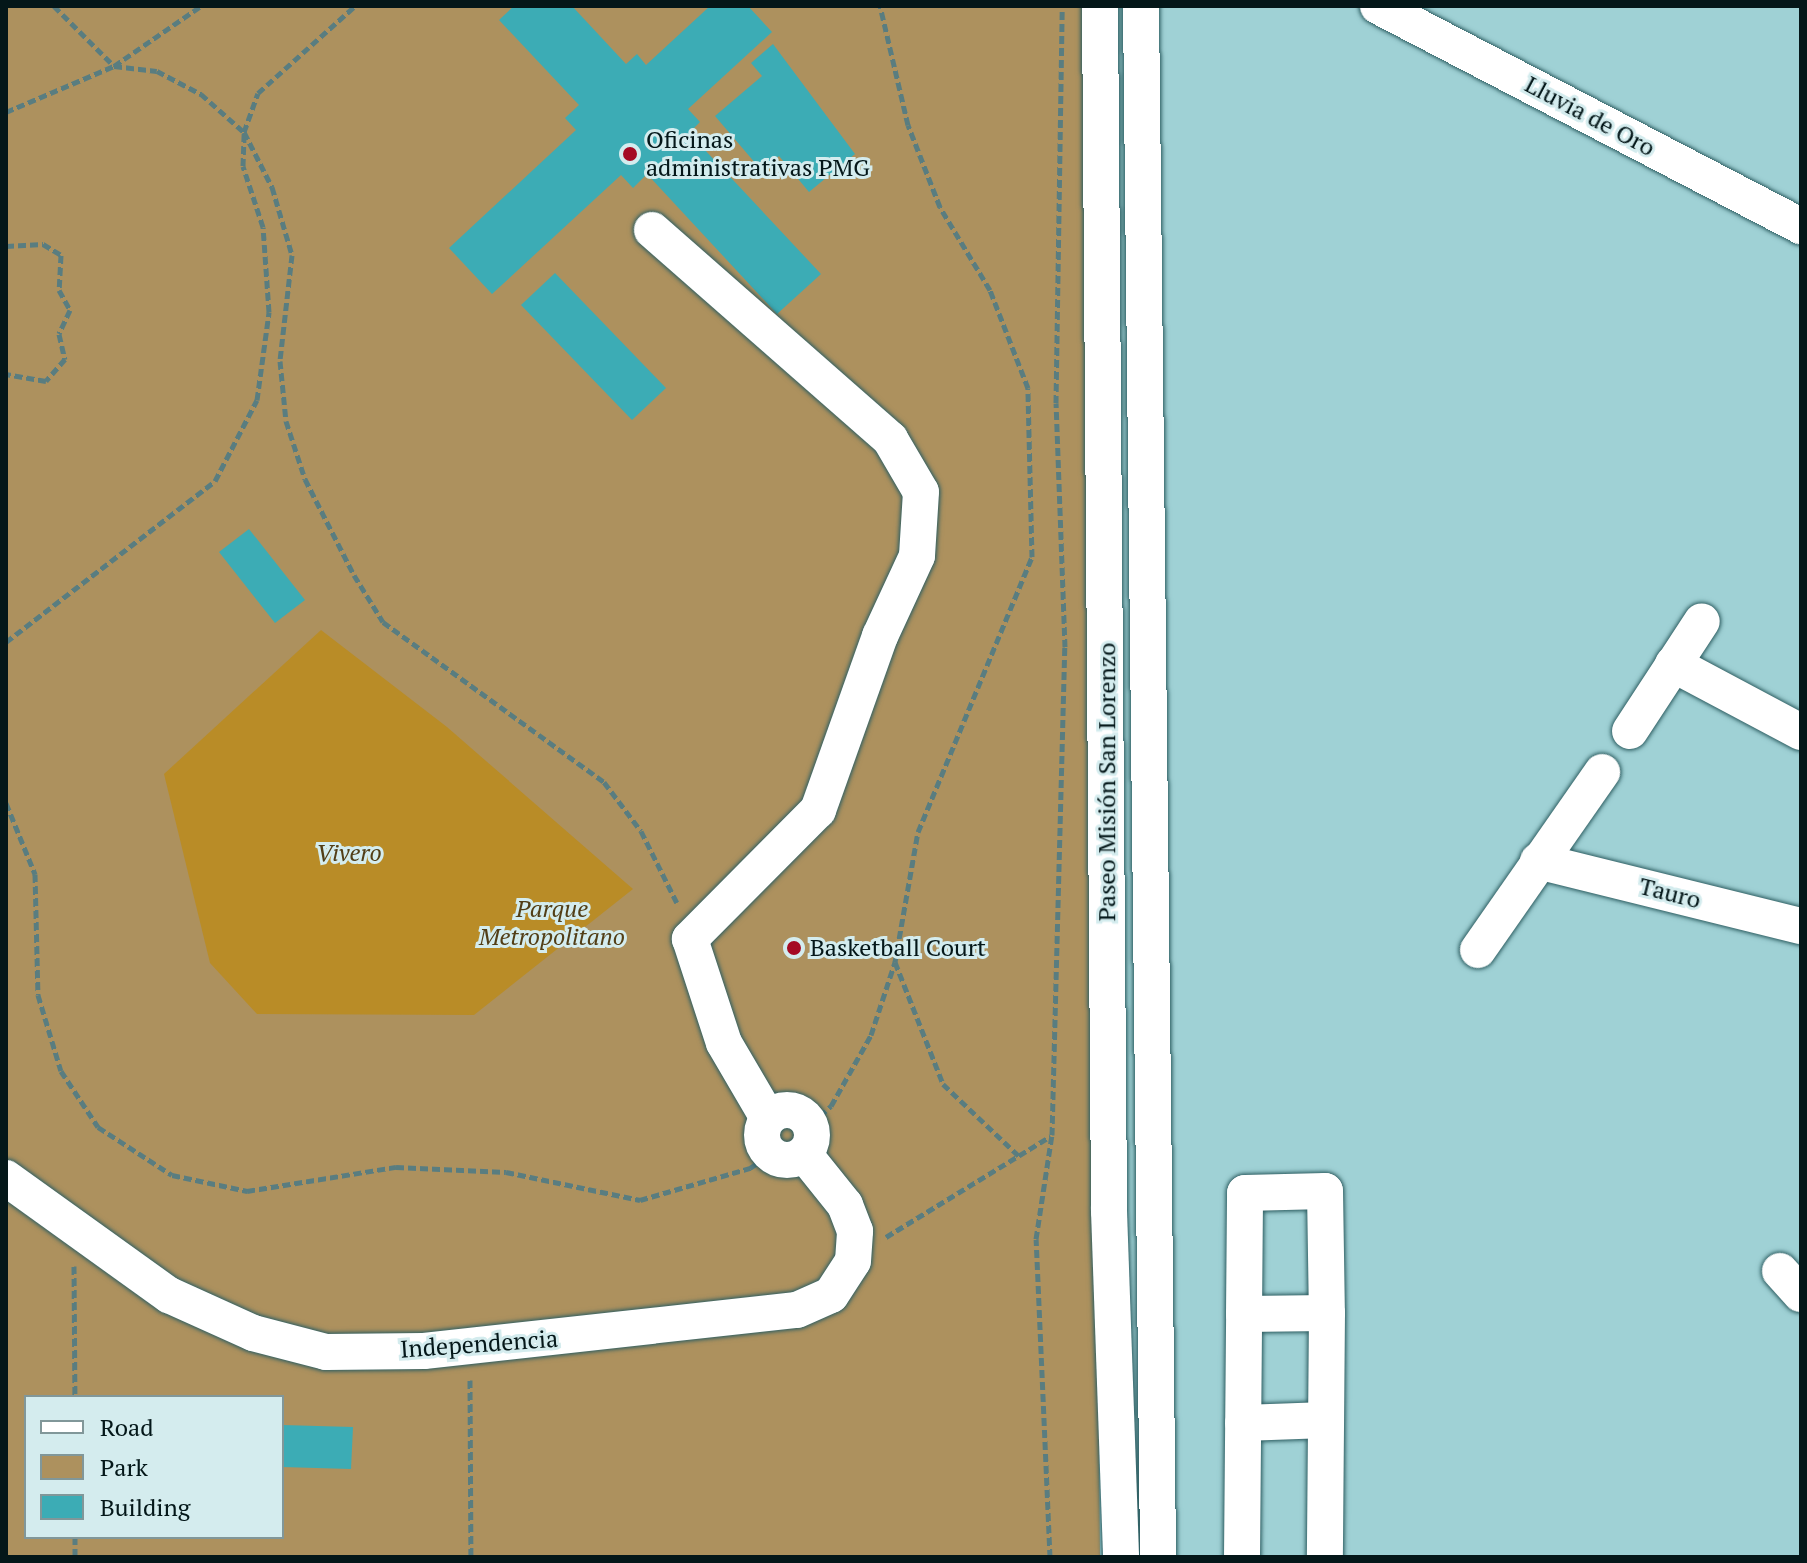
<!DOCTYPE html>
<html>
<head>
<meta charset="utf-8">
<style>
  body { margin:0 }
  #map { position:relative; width:1807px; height:1563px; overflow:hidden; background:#9fd1d5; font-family:"PT Serif",serif }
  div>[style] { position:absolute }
  .green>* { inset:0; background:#ad915e }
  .forest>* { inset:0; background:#b98c27 }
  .building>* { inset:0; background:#3cacb5 }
  .path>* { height:5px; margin-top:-2.5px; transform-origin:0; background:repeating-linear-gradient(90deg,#597d80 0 8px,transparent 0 12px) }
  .roads { filter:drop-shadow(0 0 2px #2e5e62) drop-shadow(0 0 2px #2e5e62) }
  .minor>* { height:36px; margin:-18px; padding:0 18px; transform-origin:18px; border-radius:18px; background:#fff }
  .minor>.ring { margin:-18px; padding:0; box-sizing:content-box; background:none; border:36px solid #fff; border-radius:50% }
  .dots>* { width:22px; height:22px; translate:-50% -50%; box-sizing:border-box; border:4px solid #d4ecee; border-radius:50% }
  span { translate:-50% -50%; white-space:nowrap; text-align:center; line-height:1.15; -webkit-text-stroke:6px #d4ecee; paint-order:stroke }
  .street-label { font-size:24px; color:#041719 }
  .poi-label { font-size:24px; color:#041719 }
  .left { translate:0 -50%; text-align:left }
  .park-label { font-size:24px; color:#523e16; font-style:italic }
  .frame { position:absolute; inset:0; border:8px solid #041719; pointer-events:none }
  .legend { position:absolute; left:24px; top:1395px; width:260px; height:144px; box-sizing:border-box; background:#d4ecee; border:2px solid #819799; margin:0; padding:10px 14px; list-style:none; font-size:24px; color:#041719 }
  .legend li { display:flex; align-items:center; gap:16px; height:40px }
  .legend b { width:40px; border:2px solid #819799 }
</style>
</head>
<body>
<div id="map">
  <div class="green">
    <i style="clip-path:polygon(evenodd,6px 6px,1088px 6px,1100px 1557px,6px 1557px,6px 6px,26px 1397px,282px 1397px,282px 1537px,26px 1537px,26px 1397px)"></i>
  </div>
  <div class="forest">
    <i style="clip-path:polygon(321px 630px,447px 727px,633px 889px,474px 1015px,257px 1014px,210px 963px,164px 774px)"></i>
  </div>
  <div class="building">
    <i style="clip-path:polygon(514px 6px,572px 6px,626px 64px,637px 54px,646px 65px,710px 6px,748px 6px,772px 32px,688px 109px,700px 122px,689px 133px,821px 274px,777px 314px,647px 174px,633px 188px,621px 175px,492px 294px,449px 248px,576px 130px,565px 118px,579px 105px,499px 20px)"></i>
    <i style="clip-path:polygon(773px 44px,855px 154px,809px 192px,779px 156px,762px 171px,715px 116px,762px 76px,751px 63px)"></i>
    <i style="clip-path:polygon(555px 273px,666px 388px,632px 420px,521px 305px)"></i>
    <i style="clip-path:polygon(249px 529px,305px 600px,275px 623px,219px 552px)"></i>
    <i style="clip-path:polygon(282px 1425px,353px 1427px,351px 1469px,282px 1467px)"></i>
  </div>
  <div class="path">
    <i style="left:54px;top:6px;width:85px;rotate:45deg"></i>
    <i style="left:114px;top:66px;width:43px;rotate:6.6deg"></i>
    <i style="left:157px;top:71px;width:50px;rotate:27.6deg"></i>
    <i style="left:201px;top:94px;width:57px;rotate:41.5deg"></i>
    <i style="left:244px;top:132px;width:62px;rotate:63deg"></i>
    <i style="left:272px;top:187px;width:71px;rotate:73.6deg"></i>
    <i style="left:292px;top:255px;width:107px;rotate:96.5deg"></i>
    <i style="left:280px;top:361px;width:60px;rotate:84.3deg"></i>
    <i style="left:286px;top:421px;width:61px;rotate:71.9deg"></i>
    <i style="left:305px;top:479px;width:108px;rotate:63deg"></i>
    <i style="left:354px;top:575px;width:55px;rotate:58.3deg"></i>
    <i style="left:383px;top:622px;width:273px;rotate:35.9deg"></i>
    <i style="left:604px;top:782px;width:61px;rotate:52.9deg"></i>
    <i style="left:641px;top:831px;width:80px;rotate:63.4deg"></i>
    <i style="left:6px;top:112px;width:117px;rotate:-23.1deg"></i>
    <i style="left:114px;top:66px;width:106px;rotate:-34.6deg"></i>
    <i style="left:6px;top:246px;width:37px;rotate:-3deg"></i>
    <i style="left:43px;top:244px;width:21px;rotate:31deg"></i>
    <i style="left:61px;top:255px;width:35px;rotate:93deg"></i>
    <i style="left:59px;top:290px;width:23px;rotate:61deg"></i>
    <i style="left:70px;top:310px;width:26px;rotate:115deg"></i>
    <i style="left:59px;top:334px;width:26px;rotate:77deg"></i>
    <i style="left:65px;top:359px;width:29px;rotate:131deg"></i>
    <i style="left:46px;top:381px;width:41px;rotate:-170.1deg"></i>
    <i style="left:6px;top:642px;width:264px;rotate:-37.6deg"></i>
    <i style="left:215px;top:481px;width:91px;rotate:-62.6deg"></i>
    <i style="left:257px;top:400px;width:89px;rotate:-82.2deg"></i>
    <i style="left:269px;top:312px;width:85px;rotate:-94deg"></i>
    <i style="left:263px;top:227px;width:64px;rotate:-108.2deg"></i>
    <i style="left:243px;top:166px;width:34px;rotate:-88deg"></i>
    <i style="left:244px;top:132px;width:41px;rotate:-70.3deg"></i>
    <i style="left:258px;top:93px;width:130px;rotate:-41.9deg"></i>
    <i style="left:6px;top:803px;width:77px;rotate:67.8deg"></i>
    <i style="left:35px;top:874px;width:121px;rotate:88.6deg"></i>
    <i style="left:38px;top:995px;width:79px;rotate:73.2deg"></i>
    <i style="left:61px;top:1071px;width:67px;rotate:56.5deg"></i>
    <i style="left:98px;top:1127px;width:88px;rotate:33deg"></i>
    <i style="left:172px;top:1175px;width:77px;rotate:12deg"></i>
    <i style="left:247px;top:1191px;width:151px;rotate:-9.2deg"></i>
    <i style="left:396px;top:1167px;width:110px;rotate:2.6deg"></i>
    <i style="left:506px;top:1172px;width:137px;rotate:11.8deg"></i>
    <i style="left:640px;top:1200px;width:115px;rotate:-16.2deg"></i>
    <i style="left:750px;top:1168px;width:25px;rotate:-34deg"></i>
    <i style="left:895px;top:962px;width:131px;rotate:68.5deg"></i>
    <i style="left:943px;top:1084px;width:106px;rotate:43.5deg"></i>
    <i style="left:811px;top:1124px;width:27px;rotate:-42deg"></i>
    <i style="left:831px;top:1106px;width:81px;rotate:-60.6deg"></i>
    <i style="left:871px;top:1035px;width:77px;rotate:-71.8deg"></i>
    <i style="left:895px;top:962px;width:132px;rotate:-80deg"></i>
    <i style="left:918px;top:832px;width:298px;rotate:-67.5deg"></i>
    <i style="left:1032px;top:557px;width:169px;rotate:-91.4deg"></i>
    <i style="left:1028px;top:388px;width:105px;rotate:-111.2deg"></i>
    <i style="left:990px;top:290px;width:97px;rotate:-121.1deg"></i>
    <i style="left:940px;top:207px;width:88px;rotate:-111.3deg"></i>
    <i style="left:908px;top:125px;width:122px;rotate:-103.2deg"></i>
    <i style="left:886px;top:1237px;width:193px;rotate:-31.5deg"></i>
    <i style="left:74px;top:1266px;width:131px;rotate:89.6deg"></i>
    <i style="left:470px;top:1380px;width:177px;rotate:89.7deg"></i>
    <i style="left:75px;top:1537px;width:20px;rotate:90deg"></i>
    <i style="left:1050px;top:1557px;width:318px;rotate:-92.5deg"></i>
    <i style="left:1036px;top:1239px;width:105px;rotate:-81.3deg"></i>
    <i style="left:1052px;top:1135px;width:488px;rotate:-88.5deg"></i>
    <i style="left:1065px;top:647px;width:244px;rotate:-92.1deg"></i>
    <i style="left:1056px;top:403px;width:397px;rotate:-89.1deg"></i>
  </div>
  <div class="roads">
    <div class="minor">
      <i style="left:1100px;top:6px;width:1205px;rotate:89.57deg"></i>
      <i style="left:1109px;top:1211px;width:346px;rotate:88deg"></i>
      <i style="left:1141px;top:6px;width:1551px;rotate:89.37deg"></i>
      <i style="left:1378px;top:6px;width:477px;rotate:27.5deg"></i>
      <i style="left:652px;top:230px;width:317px;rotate:41.3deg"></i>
      <i style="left:890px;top:439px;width:61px;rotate:59.7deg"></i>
      <i style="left:921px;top:492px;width:64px;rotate:93.6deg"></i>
      <i style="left:917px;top:556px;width:88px;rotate:114.8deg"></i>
      <i style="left:880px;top:636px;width:185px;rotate:109.6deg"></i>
      <i style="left:818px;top:810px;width:182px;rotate:134.8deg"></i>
      <i style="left:690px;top:939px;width:109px;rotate:71.9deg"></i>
      <i style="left:724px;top:1043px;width:87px;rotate:59.6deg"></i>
      <i style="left:1673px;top:664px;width:145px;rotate:28deg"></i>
      <i style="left:1630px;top:731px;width:131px;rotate:-56.8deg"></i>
      <i style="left:1538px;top:861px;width:271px;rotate:13.9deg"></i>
      <i style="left:1478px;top:950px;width:217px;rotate:-55.1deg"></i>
      <i class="ring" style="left:762px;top:1110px;width:14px;height:14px"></i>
      <i style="left:6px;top:1178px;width:201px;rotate:35.7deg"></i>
      <i style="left:169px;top:1295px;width:92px;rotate:24.3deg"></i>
      <i style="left:253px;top:1333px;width:75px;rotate:14.6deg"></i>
      <i style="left:326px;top:1352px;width:98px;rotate:-0.6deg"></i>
      <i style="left:424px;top:1351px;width:375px;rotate:-6.3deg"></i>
      <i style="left:797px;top:1310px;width:37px;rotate:-24deg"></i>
      <i style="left:831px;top:1295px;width:40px;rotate:-57.1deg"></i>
      <i style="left:853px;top:1261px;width:30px;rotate:-86deg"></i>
      <i style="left:855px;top:1231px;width:28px;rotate:-111deg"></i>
      <i style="left:845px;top:1205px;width:65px;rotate:-128.8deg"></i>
      <i style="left:1780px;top:1271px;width:31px;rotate:48deg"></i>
      <i style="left:1244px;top:1314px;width:121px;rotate:-89.5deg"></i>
      <i style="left:1245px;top:1193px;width:80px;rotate:-1.4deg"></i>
      <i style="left:1325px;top:1191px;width:122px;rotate:89.1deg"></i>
      <i style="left:1243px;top:1423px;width:83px;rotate:-2.1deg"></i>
      <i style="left:1242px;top:1557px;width:243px;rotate:-89.5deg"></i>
      <i style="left:1244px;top:1314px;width:83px;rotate:-0.7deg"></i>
      <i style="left:1327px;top:1313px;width:244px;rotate:90.5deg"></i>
    </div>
  </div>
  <div class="dots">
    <i style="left:630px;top:154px;background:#a50a23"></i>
    <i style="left:794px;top:948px;background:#a50a23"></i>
  </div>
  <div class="street-label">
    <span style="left:1590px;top:116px;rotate:28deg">Lluvia de Oro</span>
    <span style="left:1107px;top:782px;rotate:-90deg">Paseo Misión San Lorenzo</span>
    <span style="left:1670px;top:893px;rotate:14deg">Tauro</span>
    <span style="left:479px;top:1344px;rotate:-4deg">Independencia</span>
  </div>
  <div class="poi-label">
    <span class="left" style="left:646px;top:154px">Oficinas<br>administrativas PMG</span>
    <span class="left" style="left:810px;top:948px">Basketball Court</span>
  </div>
  <div class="park-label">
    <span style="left:349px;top:853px">Vivero</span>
    <span style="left:552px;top:923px">Parque<br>Metropolitano</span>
  </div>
  <div class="frame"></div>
  <ul class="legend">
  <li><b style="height:10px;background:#fff"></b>Road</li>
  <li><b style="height:22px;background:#ad915e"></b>Park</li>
  <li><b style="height:22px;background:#3cacb5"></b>Building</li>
  </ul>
</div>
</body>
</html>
